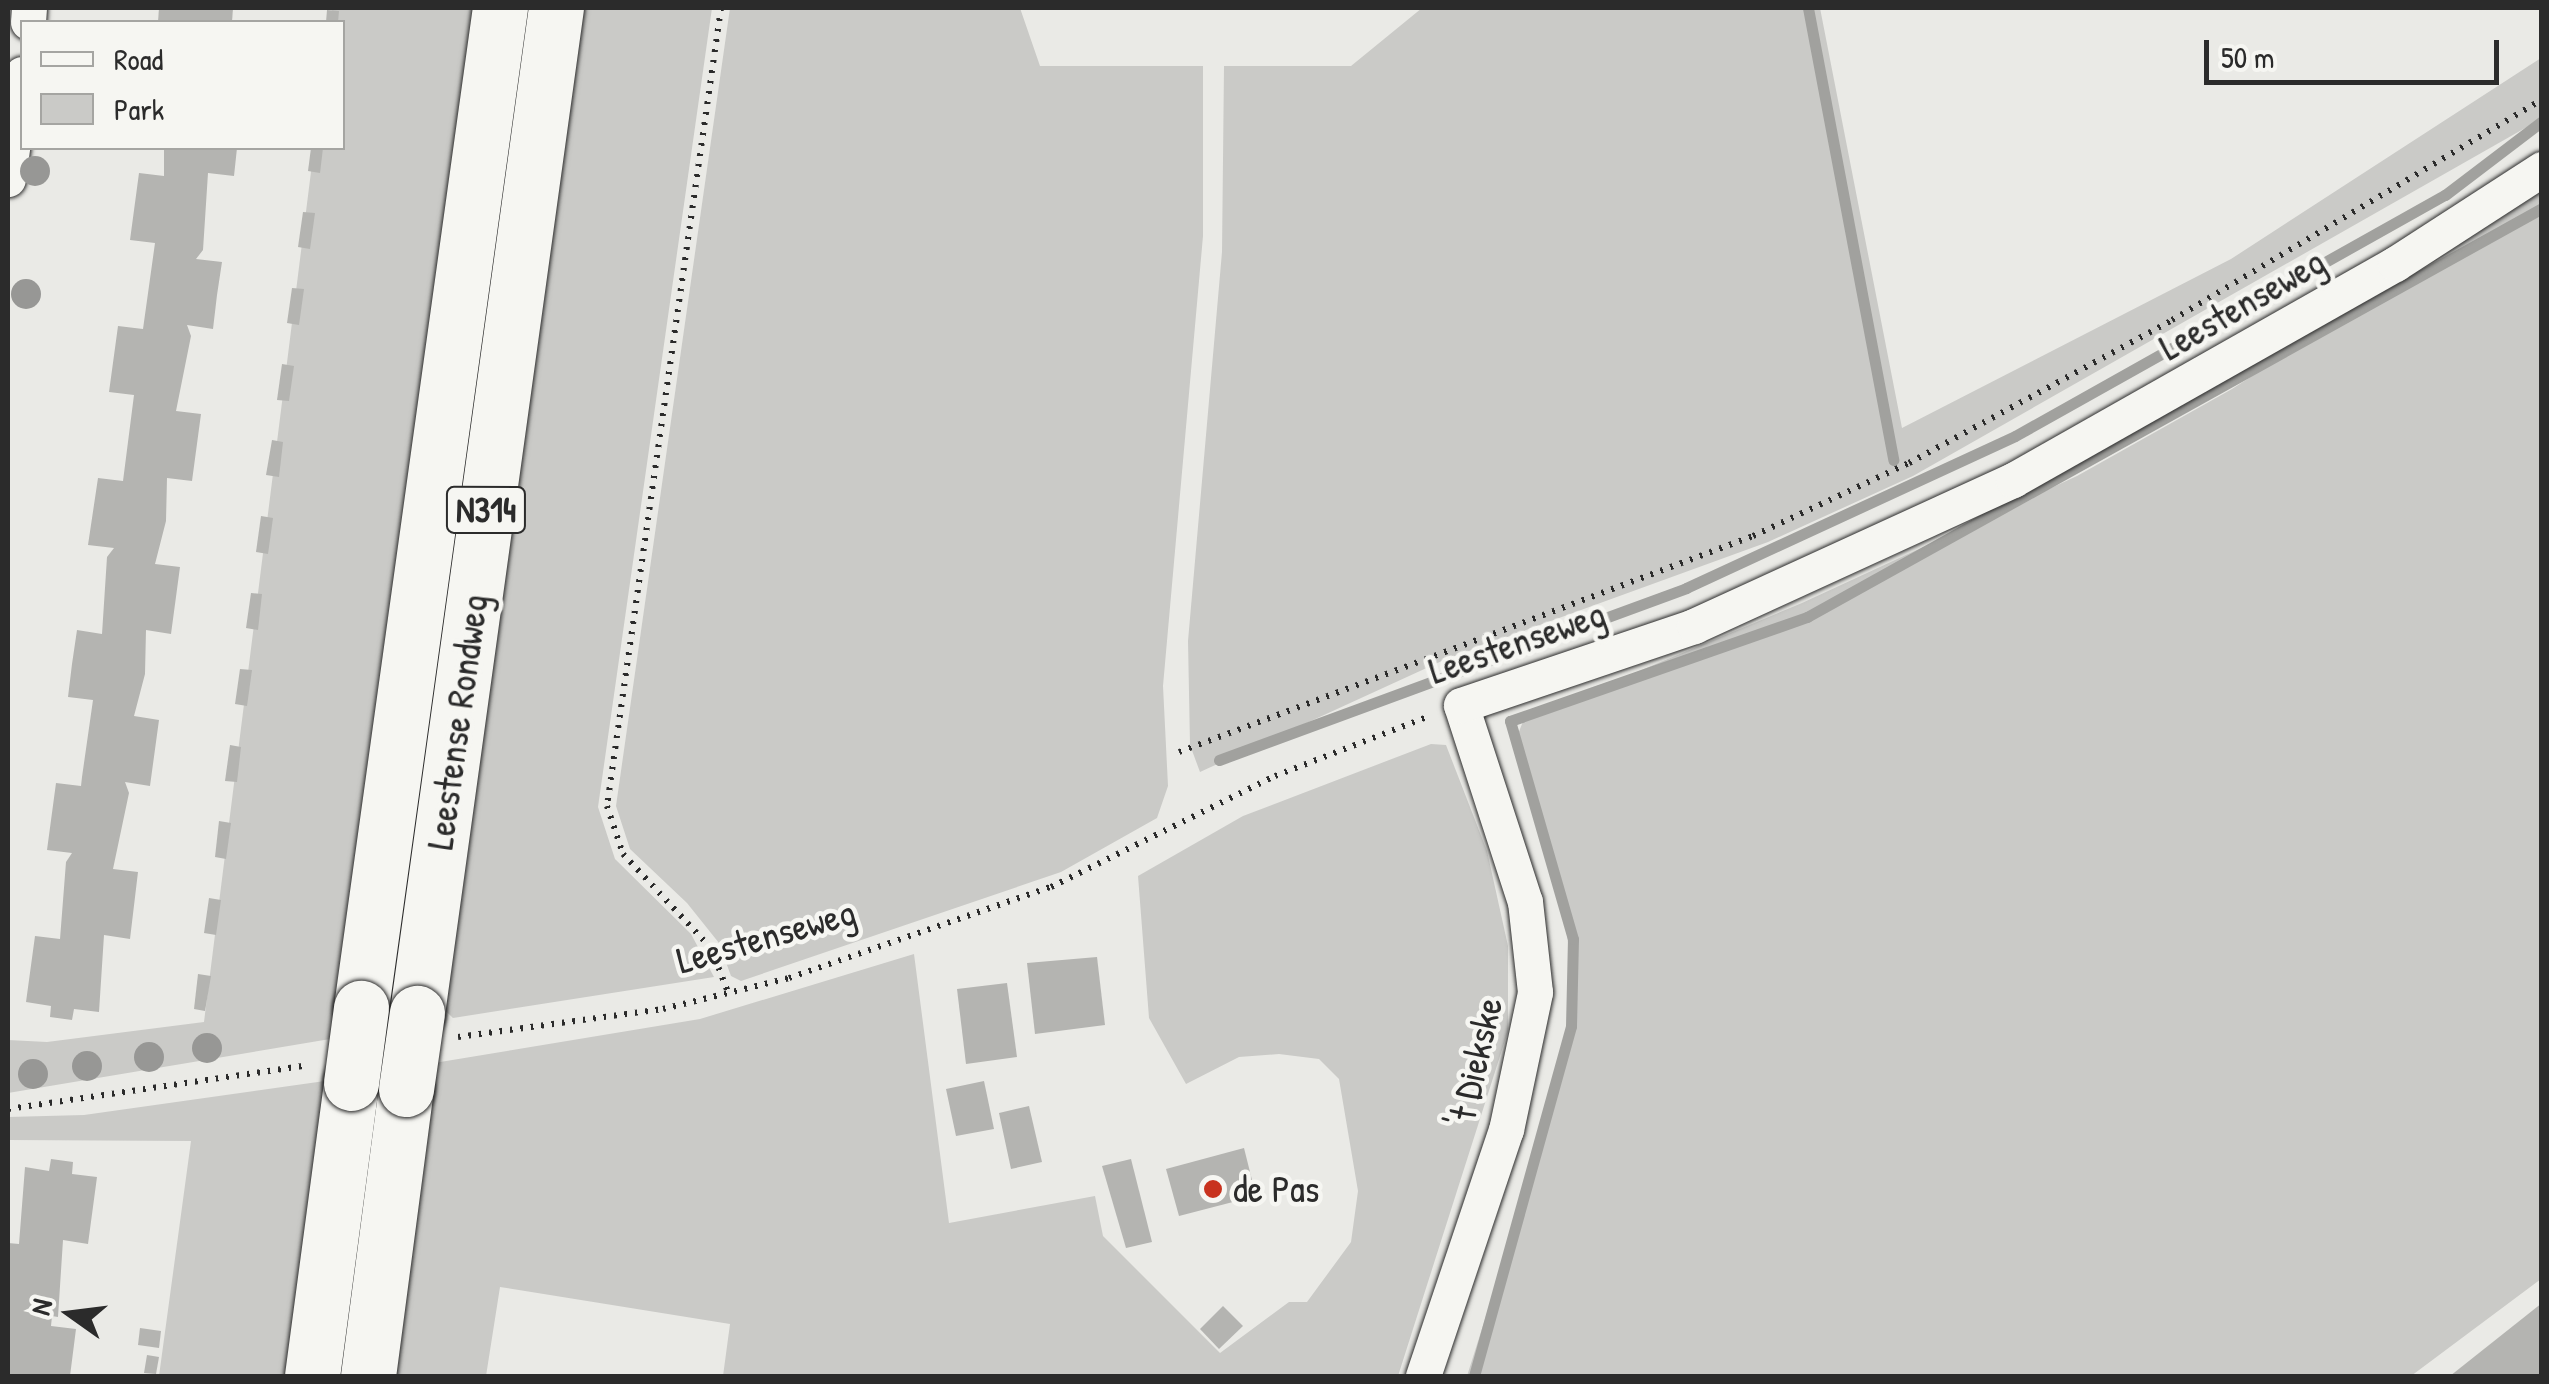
<!DOCTYPE html>
<html>
<head>
<meta charset="utf-8">
<style>
  body { margin:0 }
  #map { position:relative; width:2549px; height:1384px; overflow:hidden; background:#eaeae6; font-family:"Patrick Hand",sans-serif }
  div>[style] { position:absolute }
  .green>* { inset:0; background:#cacac7 }
  .stream>* { height:11px; margin:-5.5px; padding:0 5.5px; transform-origin:5.5px; border-radius:5.5px; background:#a1a19e }
  .building>* { inset:0; background:#b4b4b1 }
  .path>* { height:6px; margin-top:-3px; transform-origin:0; background:repeating-linear-gradient(90deg,#2b2b2b 0 2.5px,transparent 0 10.5px) }
  .roads { filter:drop-shadow(0 0 2px #2b2b2b) drop-shadow(0 0 2px #2b2b2b) }
  .minor>* { height:35px; margin:-17.5px; padding:0 17.5px; transform-origin:17.5px; border-radius:17.5px; background:#f6f6f2 }
  .primary>* { height:55px; margin:-27.5px; padding:0 27.5px; transform-origin:27.5px; border-radius:27.5px; background:#f6f6f2 }
  .bridges { filter:drop-shadow(0 0 2px #2b2b2b) drop-shadow(0 0 2px #2b2b2b) }
  .primary-bridge>* { height:55px; margin:-27.5px; padding:0 27.5px; transform-origin:27.5px; border-radius:27.5px; background:#f6f6f2 }
  .trees>* { width:30px; height:30px; margin:-15px; border-radius:50%; background:#979795 }
  .dots>* { width:28px; height:28px; translate:-50% -50%; box-sizing:border-box; border:5px solid #f6f6f2; border-radius:50% }
  span { translate:-50% -50%; white-space:nowrap; text-align:center; line-height:1.15; -webkit-text-stroke:9px #f6f6f2; paint-order:stroke }
  .shield-label span { padding:2px 8px; background:#f6f6f2; border:2px solid; border-radius:8px; -webkit-text-stroke-width:0 }
  .shield-label { font-size:35px; color:#2b2b2b; font-weight:700 }
  .street-label { font-size:38px; color:#2b2b2b }
  .poi-label { font-size:38px; color:#2b2b2b }
  .left { translate:0 -50%; text-align:left }
  .frame { position:absolute; inset:0; border:10px solid #2b2b2b; pointer-events:none }
  .legend { position:absolute; left:20px; top:20px; width:325px; height:130px; box-sizing:border-box; background:#f6f6f2; border:2px solid #a5a5a2; margin:0; padding:12px 18px; list-style:none; font-size:30px; color:#2b2b2b }
  .legend li { display:flex; align-items:center; gap:20px; height:50px }
  .legend b { width:50px; border:2px solid #a5a5a2 }
  .north { position:absolute; left:20px; top:1264px; width:100px; height:100px; -webkit-text-stroke:8px #f6f6f2; paint-order:stroke; rotate:284deg; font-size:28px; font-weight:700; line-height:40px; text-align:center; color:#2b2b2b }
  .north::after { content:''; display:block; margin:auto; width:35px; height:45px; background:#2b2b2b; clip-path:polygon(50% 0,100% 100%,50% 72%,0 100%) }
  .scale { position:absolute; left:2204px; top:40px; width:295px; height:45px; box-sizing:border-box; border:5px solid #2b2b2b; border-top:0; padding-left:12px; font-size:30px; line-height:35px; white-space:nowrap; color:#2b2b2b; -webkit-text-stroke:8px #f6f6f2; paint-order:stroke }
</style>
</head>
<body>
<div id="map">
  <div class="green">
    <i style="clip-path:polygon(332px 8px,485px 8px,342px 1037px,8px 1093px,8px 1040px,47px 1042px,204px 1022px,314px 148px,342px 148px,342px 22px,330px 22px)"></i>
    <i style="clip-path:polygon(566px 8px,712px 8px,598px 807px,615px 859px,691px 934px,714px 977px,453px 1018px,431px 997px)"></i>
    <i style="clip-path:polygon(730px 8px,1020px 8px,1040px 66px,1203px 66px,1203px 236px,1163px 686px,1168px 786px,1157px 818px,1061px 872px,741px 981px,731px 976px,719px 943px,687px 903px,630px 849px,616px 806px)"></i>
    <i style="clip-path:polygon(1422px 8px,1820px 8px,1902px 428px,2231px 259px,2541px 58px,2541px 119px,1913px 476px,1768px 542px,1444px 660px,1200px 772px,1190px 745px,1188px 641px,1222px 252px,1224px 66px,1351px 66px)"></i>
    <i style="clip-path:polygon(2541px 191px,2541px 1279px,2411px 1376px,1467px 1376px,1566px 1063px,1574px 988px,1561px 889px,1514px 744px,1524px 719px,1802px 603px,2077px 476px,2232px 389px)"></i>
    <i style="clip-path:polygon(1431px 744px,1446px 745px,1487px 851px,1508px 946px,1508px 1031px,1398px 1376px,723px 1376px,730px 1324px,500px 1287px,486px 1376px,387px 1376px,428px 1064px,700px 1019px,914px 954px,949px 1223px,1095px 1196px,1103px 1236px,1220px 1353px,1289px 1302px,1307px 1302px,1351px 1242px,1358px 1191px,1339px 1079px,1319px 1059px,1279px 1054px,1239px 1057px,1186px 1084px,1149px 1018px,1138px 876px,1243px 816px)"></i>
    <i style="clip-path:polygon(339px 1079px,299px 1376px,159px 1376px,191px 1141px,8px 1140px,8px 1117px,84px 1115px)"></i>
  </div>
  <div class="stream">
    <i style="left:1808px;top:8px;width:460px;rotate:79.3deg"></i>
    <i style="left:1219px;top:760px;width:498px;rotate:-20.2deg"></i>
    <i style="left:1686px;top:588px;width:362px;rotate:-24.8deg"></i>
    <i style="left:2015px;top:436px;width:493px;rotate:-29.3deg"></i>
    <i style="left:2445px;top:195px;width:122px;rotate:-37.3deg"></i>
    <i style="left:1474px;top:1376px;width:363px;rotate:-74.5deg"></i>
    <i style="left:1571px;top:1026px;width:87px;rotate:-88.7deg"></i>
    <i style="left:1573px;top:939px;width:227px;rotate:-106.1deg"></i>
    <i style="left:1510px;top:721px;width:315px;rotate:-19.3deg"></i>
    <i style="left:1807px;top:617px;width:841px;rotate:-29.09deg"></i>
  </div>
  <div class="building">
    <i style="clip-path:polygon(159px 8px,233px 8px,232px 22px,158px 22px)"></i>
    <i style="clip-path:polygon(327px 10px,339px 11px,338px 22px,326px 22px)"></i>
    <i style="clip-path:polygon(164px 148px,237px 148px,234px 176px,208px 173px,203px 250px,196px 259px,222px 262px,217px 295px,213px 329px,187px 325px,191px 336px,176px 411px,201px 414px,192px 481px,167px 478px,166px 521px,155px 564px,180px 567px,171px 634px,146px 630px,145px 674px,134px 716px,159px 720px,150px 786px,125px 782px,129px 793px,113px 869px,138px 872px,130px 939px,104px 935px,99px 1012px,74px 1009px,72px 1020px,50px 1017px,51px 1006px,26px 1002px,35px 936px,60px 939px,66px 862px,72px 853px,47px 850px,56px 783px,81px 786px,82px 777px,93px 700px,68px 697px,72px 664px,77px 630px,102px 634px,107px 557px,114px 548px,88px 545px,98px 478px,123px 481px,134px 395px,109px 392px,118px 326px,143px 329px,155px 243px,130px 240px,139px 173px,164px 176px)"></i>
    <i style="clip-path:polygon(311px 148px,323px 148px,320px 173px,308px 171px)"></i>
    <i style="clip-path:polygon(303px 212px,315px 213px,310px 249px,298px 247px)"></i>
    <i style="clip-path:polygon(292px 288px,304px 289px,299px 325px,287px 323px)"></i>
    <i style="clip-path:polygon(282px 364px,294px 366px,289px 401px,277px 400px)"></i>
    <i style="clip-path:polygon(272px 440px,283px 442px,279px 477px,266px 475px)"></i>
    <i style="clip-path:polygon(261px 516px,273px 518px,268px 554px,256px 552px)"></i>
    <i style="clip-path:polygon(251px 593px,262px 594px,258px 630px,246px 628px)"></i>
    <i style="clip-path:polygon(240px 669px,252px 670px,247px 706px,235px 704px)"></i>
    <i style="clip-path:polygon(230px 745px,241px 747px,237px 782px,225px 781px)"></i>
    <i style="clip-path:polygon(219px 821px,231px 823px,226px 859px,215px 857px)"></i>
    <i style="clip-path:polygon(209px 898px,221px 900px,216px 935px,204px 933px)"></i>
    <i style="clip-path:polygon(1097px 957px,1105px 1025px,1035px 1034px,1027px 963px)"></i>
    <i style="clip-path:polygon(198px 974px,211px 976px,205px 1011px,194px 1009px)"></i>
    <i style="clip-path:polygon(1007px 983px,1017px 1057px,966px 1064px,957px 989px)"></i>
    <i style="clip-path:polygon(984px 1081px,994px 1129px,956px 1136px,946px 1089px)"></i>
    <i style="clip-path:polygon(1029px 1106px,1042px 1162px,1011px 1169px,999px 1113px)"></i>
    <i style="clip-path:polygon(1244px 1148px,1256px 1196px,1179px 1216px,1166px 1169px)"></i>
    <i style="clip-path:polygon(51px 1159px,73px 1162px,72px 1174px,97px 1177px,88px 1244px,63px 1240px,58px 1317px,52px 1316px,51px 1326px,76px 1329px,70px 1376px,8px 1376px,8px 1243px,19px 1244px,25px 1167px,49px 1171px)"></i>
    <i style="clip-path:polygon(1131px 1159px,1152px 1242px,1126px 1248px,1102px 1166px)"></i>
    <i style="clip-path:polygon(2542px 1303px,2542px 1376px,2450px 1376px)"></i>
    <i style="clip-path:polygon(1223px 1306px,1243px 1326px,1219px 1349px,1200px 1329px)"></i>
    <i style="clip-path:polygon(140px 1328px,161px 1331px,159px 1348px,138px 1345px)"></i>
    <i style="clip-path:polygon(147px 1355px,159px 1357px,156px 1374px,144px 1373px)"></i>
  </div>
  <div class="path">
    <i style="left:721px;top:8px;width:806px;rotate:98.13deg"></i>
    <i style="left:607px;top:806px;width:51px;rotate:71.6deg"></i>
    <i style="left:623px;top:854px;width:129px;rotate:46.9deg"></i>
    <i style="left:711px;top:948px;width:50px;rotate:69deg"></i>
    <i style="left:1179px;top:752px;width:613px;rotate:-20.62deg"></i>
    <i style="left:1753px;top:536px;width:172px;rotate:-25.1deg"></i>
    <i style="left:1909px;top:463px;width:299px;rotate:-28.5deg"></i>
    <i style="left:2172px;top:320px;width:431px;rotate:-30.8deg"></i>
    <i style="left:458px;top:1037px;width:207px;rotate:-7.8deg"></i>
    <i style="left:663px;top:1009px;width:130px;rotate:-13.8deg"></i>
    <i style="left:789px;top:978px;width:277px;rotate:-19.2deg"></i>
    <i style="left:1051px;top:887px;width:250px;rotate:-26.4deg"></i>
    <i style="left:1275px;top:776px;width:163px;rotate:-21.2deg"></i>
    <i style="left:8px;top:1109px;width:303px;rotate:-8.3deg"></i>
  </div>
  <div class="roads">
    <div class="minor">
      <i style="left:28px;top:22px;width:14px;rotate:-86deg"></i>
      <i style="left:8px;top:179px;width:106px;rotate:-82.4deg"></i>
      <i style="left:1423px;top:1376px;width:260px;rotate:-71.4deg"></i>
      <i style="left:1506px;top:1130px;width:141px;rotate:-78.1deg"></i>
      <i style="left:1535px;top:992px;width:91px;rotate:-96.3deg"></i>
      <i style="left:1525px;top:902px;width:207px;rotate:-108deg"></i>
      <i style="left:1461px;top:705px;width:246px;rotate:-18.7deg"></i>
      <i style="left:1694px;top:626px;width:351px;rotate:-24.6deg"></i>
      <i style="left:2013px;top:480px;width:439px;rotate:-29.5deg"></i>
      <i style="left:2395px;top:264px;width:175px;rotate:-32.9deg"></i>
    </div>
    <div class="primary">
      <i style="left:361px;top:1008px;width:1010px;rotate:-82.09deg"></i>
      <i style="left:417px;top:1013px;width:1015px;rotate:-82.13deg"></i>
      <i style="left:312px;top:1376px;width:296px;rotate:-82.4deg"></i>
      <i style="left:368px;top:1376px;width:290px;rotate:-82.5deg"></i>
    </div>
  </div>
  <div class="bridges">
    <div class="primary-bridge">
      <i style="left:351px;top:1083px;width:76px;rotate:-82.4deg"></i>
      <i style="left:406px;top:1089px;width:77px;rotate:-81.8deg"></i>
    </div>
  </div>
  <div class="trees">
    <i style="left:35px;top:171px"></i>
    <i style="left:26px;top:294px"></i>
    <i style="left:207px;top:1048px"></i>
    <i style="left:149px;top:1057px"></i>
    <i style="left:87px;top:1066px"></i>
    <i style="left:33px;top:1074px"></i>
  </div>
  <div class="dots">
    <i style="left:1213px;top:1189px;background:#c8321e"></i>
  </div>
  <div class="shield-label">
    <span style="left:486px;top:510px">N314</span>
  </div>
  <div class="street-label">
    <span style="left:2242px;top:304px;rotate:-30deg">Leestenseweg</span>
    <span style="left:1517px;top:642px;rotate:-19deg">Leestenseweg</span>
    <span style="left:457px;top:722px;rotate:-82deg">Leestense Rondweg</span>
    <span style="left:766px;top:936px;rotate:-16deg">Leestenseweg</span>
    <span style="left:1475px;top:1062px;rotate:-77deg">'t Diekske</span>
  </div>
  <div class="poi-label">
    <span class="left" style="left:1233px;top:1189px">de Pas</span>
  </div>
  <div class="frame"></div>
  <ul class="legend">
  <li><b style="height:12px;background:#f6f6f2"></b>Road</li>
  <li><b style="height:28px;background:#cacac7"></b>Park</li>
  </ul>
  <div class="north">N</div>
  <div class="scale">50 m</div>
</div>
</body>
</html>
